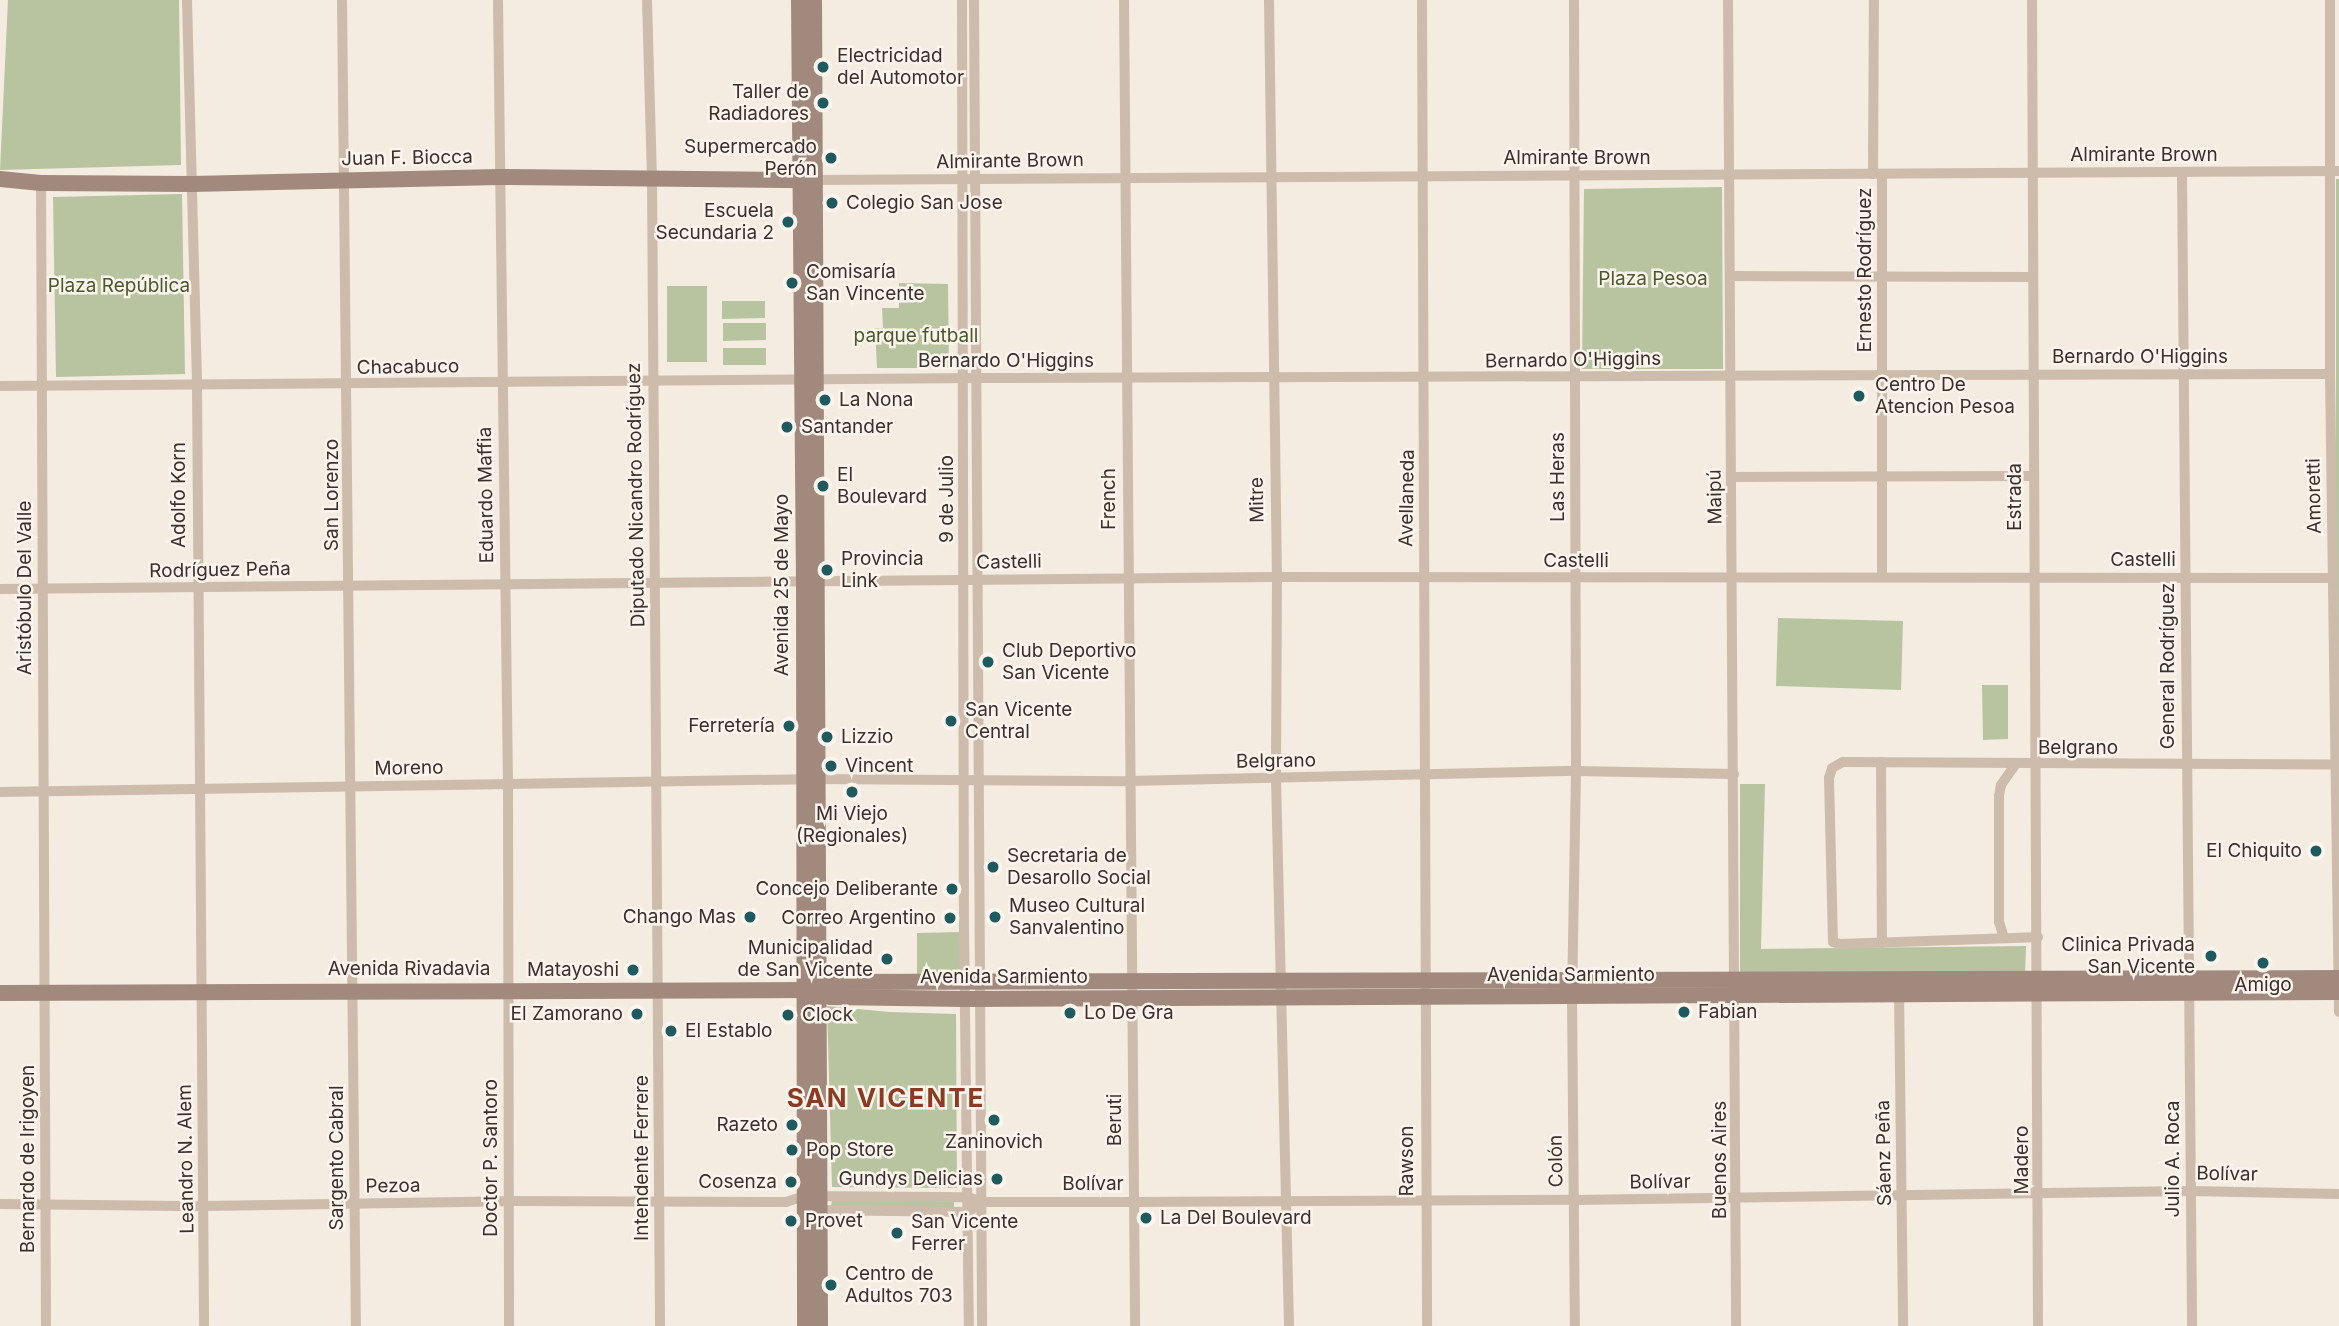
<!DOCTYPE html>
<html>
<head>
<meta charset="utf-8">
<style>
  body { margin:0 }
  #map { position:relative; width:2339px; height:1326px; overflow:hidden; background:#f4ebe1; font-family:Inter,sans-serif }
  div>[style] { position:absolute }
  .green>* { inset:0; background:#b8c4a0 }
  .street>* { height:10px; margin:-5px; padding:0 5px; transform-origin:5px; border-radius:5px; background:#cdbbac }
  .secondary>* { height:16px; margin:-8px; padding:0 8px; transform-origin:8px; border-radius:8px; background:#a18a7d }
  .dots>* { width:19px; height:19px; translate:-50% -50%; box-sizing:border-box; border:4px solid #fbf5ee; border-radius:50% }
  span { translate:-50% -50%; white-space:nowrap; text-align:center; line-height:1.15; -webkit-text-stroke:5px #fbf5ee; paint-order:stroke }
  .poi-label { font-size:19px; color:#3b302b }
  .left { translate:0 -50%; text-align:left }
  .right { translate:-100% -50%; text-align:right }
  .street-label { font-size:19px; color:#3b302b }
  .park-label { font-size:19px; color:#4a5a2e }
  .district-label { font-size:26px; color:#8c3b22; font-weight:700; letter-spacing:2px }
</style>
</head>
<body>
<div id="map">
  <div class="green">
    <i style="clip-path:polygon(8px 0,179px 0,181px 165px,0 170px)"></i>
    <i style="clip-path:polygon(2336px 179px,2339px 179px,2339px 861px,2336px 765px)"></i>
    <i style="clip-path:polygon(1722px 187px,1723px 369px,1582px 369px,1584px 189px)"></i>
    <i style="clip-path:polygon(182px 194px,185px 374px,56px 377px,53px 197px)"></i>
    <i style="clip-path:polygon(899px 283px,948px 284px,949px 368px,877px 368px,875px 328px,883px 328px,882px 308px,899px 308px)"></i>
    <i style="clip-path:polygon(667px 286px,707px 286px,707px 362px,667px 362px)"></i>
    <i style="clip-path:polygon(722px 301px,765px 301px,765px 318px,722px 319px)"></i>
    <i style="clip-path:polygon(723px 323px,766px 323px,766px 340px,723px 341px)"></i>
    <i style="clip-path:polygon(723px 348px,766px 348px,766px 365px,723px 365px)"></i>
    <i style="clip-path:polygon(1778px 618px,1903px 621px,1901px 690px,1776px 686px)"></i>
    <i style="clip-path:polygon(1982px 685px,2008px 685px,2008px 739px,1983px 740px)"></i>
    <i style="clip-path:polygon(1740px 784px,1765px 784px,1761px 949px,2026px 946px,2025px 974px,1740px 976px)"></i>
    <i style="clip-path:polygon(960px 932px,961px 977px,917px 978px,917px 933px)"></i>
    <i style="clip-path:polygon(827px 1006px,889px 1012px,956px 1014px,957px 1188px,832px 1187px)"></i>
    <i style="clip-path:polygon(832px 1199px,954px 1200px,954px 1208px,831px 1207px)"></i>
  </div>
  <div class="street">
    <i style="left:187px;top:0;width:384px;rotate:88.5deg"></i>
    <i style="left:197px;top:384px;width:942px;rotate:89.57deg"></i>
    <i style="left:342px;top:0;width:1326px;rotate:89.4deg"></i>
    <i style="left:498px;top:0;width:784px;rotate:89.27deg"></i>
    <i style="left:508px;top:784px;width:542px;rotate:89.89deg"></i>
    <i style="left:647px;top:0;width:178px;rotate:88.4deg"></i>
    <i style="left:652px;top:178px;width:1148px;rotate:89.6deg"></i>
    <i style="left:962px;top:0;width:930px;rotate:89.88deg"></i>
    <i style="left:964px;top:930px;width:396px;rotate:89.3deg"></i>
    <i style="left:974px;top:0;width:1326px;rotate:89.65deg"></i>
    <i style="left:1124px;top:0;width:1326px;rotate:89.52deg"></i>
    <i style="left:1269px;top:0;width:577px;rotate:89.21deg"></i>
    <i style="left:1277px;top:577px;width:201px;rotate:90.3deg"></i>
    <i style="left:1276px;top:778px;width:548px;rotate:88.64deg"></i>
    <i style="left:1422px;top:0;width:1326px;rotate:89.78deg"></i>
    <i style="left:1574px;top:0;width:771px;rotate:89.85deg"></i>
    <i style="left:1576px;top:771px;width:225px;rotate:91deg"></i>
    <i style="left:1572px;top:996px;width:330px;rotate:89.5deg"></i>
    <i style="left:1728px;top:0;width:1326px;rotate:89.65deg"></i>
    <i style="left:2032px;top:0;width:1326px;rotate:89.74deg"></i>
    <i style="left:2330px;top:0;width:374px;rotate:90deg"></i>
    <i style="left:2330px;top:374px;width:638px;rotate:89.19deg"></i>
    <i style="left:2182px;top:172px;width:1154px;rotate:89.5deg"></i>
    <i style="left:1873px;top:174px;width:174px;rotate:-89.7deg"></i>
    <i style="left:816px;top:180px;width:1523px;rotate:-0.34deg"></i>
    <i style="left:41px;top:183px;width:1143px;rotate:89.75deg"></i>
    <i style="left:1731px;top:276px;width:300px;rotate:0.2deg"></i>
    <i style="left:0;top:386px;width:977px;rotate:-0.47deg"></i>
    <i style="left:977px;top:378px;width:1353px;rotate:-0.17deg"></i>
    <i style="left:1733px;top:477px;width:299px;rotate:-0.2deg"></i>
    <i style="left:1882px;top:576px;width:402px;rotate:-90deg"></i>
    <i style="left:0;top:589px;width:1277px;rotate:-0.54deg"></i>
    <i style="left:1277px;top:577px;width:1056px;rotate:0.05deg"></i>
    <i style="left:1881px;top:762px;width:181px;rotate:89.7deg"></i>
    <i style="left:0;top:792px;width:819px;rotate:-0.91deg"></i>
    <i style="left:819px;top:779px;width:309px;rotate:0.4deg"></i>
    <i style="left:1128px;top:781px;width:448px;rotate:-1.3deg"></i>
    <i style="left:1576px;top:771px;width:158px;rotate:1.1deg"></i>
    <i style="left:2038px;top:937px;width:198px;rotate:178deg"></i>
    <i style="left:1840px;top:944px;width:7px;rotate:-164deg"></i>
    <i style="left:1833px;top:942px;width:164px;rotate:-91.4deg"></i>
    <i style="left:1829px;top:778px;width:10px;rotate:-73deg"></i>
    <i style="left:1832px;top:768px;width:13px;rotate:-29deg"></i>
    <i style="left:1843px;top:762px;width:493px;rotate:0.3deg"></i>
    <i style="left:2004px;top:938px;width:17px;rotate:-107deg"></i>
    <i style="left:1999px;top:922px;width:126px;rotate:-90deg"></i>
    <i style="left:1999px;top:796px;width:11px;rotate:-80deg"></i>
    <i style="left:2001px;top:785px;width:24px;rotate:-55deg"></i>
    <i style="left:1899px;top:989px;width:337px;rotate:89.3deg"></i>
    <i style="left:0;top:1204px;width:204px;rotate:0.6deg"></i>
    <i style="left:204px;top:1206px;width:304px;rotate:-0.9deg"></i>
    <i style="left:508px;top:1201px;width:278px;rotate:0.2deg"></i>
    <i style="left:786px;top:1202px;width:20px;rotate:-18deg"></i>
    <i style="left:805px;top:1196px;width:163px;rotate:0.4deg"></i>
    <i style="left:968px;top:1197px;width:14px;rotate:21deg"></i>
    <i style="left:981px;top:1202px;width:152px"></i>
    <i style="left:1133px;top:1202px;width:441px;rotate:-0.3deg"></i>
    <i style="left:1574px;top:1200px;width:616px;rotate:-0.84deg"></i>
    <i style="left:2190px;top:1191px;width:149px;rotate:1.2deg"></i>
    <i style="left:816px;top:1210px;width:152px;rotate:0.8deg"></i>
    <i style="left:968px;top:1212px;width:7px;rotate:-34deg"></i>
  </div>
  <div class="secondary">
    <i style="left:799px;top:0;width:581px;rotate:89.51deg"></i>
    <i style="left:804px;top:581px;width:745px;rotate:89.92deg"></i>
    <i style="left:814px;top:0;width:1326px;rotate:89.74deg"></i>
    <i style="left:0;top:179px;width:41px;rotate:5.6deg"></i>
    <i style="left:41px;top:183px;width:151px;rotate:0.4deg"></i>
    <i style="left:192px;top:184px;width:307px;rotate:-1.3deg"></i>
    <i style="left:499px;top:177px;width:311px;rotate:0.6deg"></i>
    <i style="left:817px;top:990px;width:15px;rotate:28deg"></i>
    <i style="left:830px;top:997px;width:135px;rotate:0.8deg"></i>
    <i style="left:965px;top:999px;width:1374px;rotate:-0.29deg"></i>
    <i style="left:0;top:993px;width:804px;rotate:-0.21deg"></i>
    <i style="left:804px;top:990px;width:13px"></i>
    <i style="left:817px;top:990px;width:16px;rotate:-30deg"></i>
    <i style="left:831px;top:982px;width:1508px;rotate:-0.15deg"></i>
  </div>
  <div class="dots">
    <i style="left:823px;top:67px;background:#1f5a5e"></i>
    <i style="left:823px;top:103px;background:#1f5a5e"></i>
    <i style="left:831px;top:158px;background:#1f5a5e"></i>
    <i style="left:832px;top:203px;background:#1f5a5e"></i>
    <i style="left:788px;top:222px;background:#1f5a5e"></i>
    <i style="left:792px;top:283px;background:#1f5a5e"></i>
    <i style="left:1859px;top:396px;background:#1f5a5e"></i>
    <i style="left:825px;top:400px;background:#1f5a5e"></i>
    <i style="left:787px;top:427px;background:#1f5a5e"></i>
    <i style="left:823px;top:486px;background:#1f5a5e"></i>
    <i style="left:827px;top:570px;background:#1f5a5e"></i>
    <i style="left:988px;top:662px;background:#1f5a5e"></i>
    <i style="left:951px;top:721px;background:#1f5a5e"></i>
    <i style="left:789px;top:726px;background:#1f5a5e"></i>
    <i style="left:827px;top:737px;background:#1f5a5e"></i>
    <i style="left:831px;top:766px;background:#1f5a5e"></i>
    <i style="left:852px;top:792px;background:#1f5a5e"></i>
    <i style="left:2316px;top:851px;background:#1f5a5e"></i>
    <i style="left:993px;top:867px;background:#1f5a5e"></i>
    <i style="left:952px;top:889px;background:#1f5a5e"></i>
    <i style="left:750px;top:917px;background:#1f5a5e"></i>
    <i style="left:995px;top:917px;background:#1f5a5e"></i>
    <i style="left:950px;top:918px;background:#1f5a5e"></i>
    <i style="left:2211px;top:956px;background:#1f5a5e"></i>
    <i style="left:887px;top:959px;background:#1f5a5e"></i>
    <i style="left:2263px;top:963px;background:#1f5a5e"></i>
    <i style="left:633px;top:970px;background:#1f5a5e"></i>
    <i style="left:1684px;top:1012px;background:#1f5a5e"></i>
    <i style="left:1070px;top:1013px;background:#1f5a5e"></i>
    <i style="left:637px;top:1014px;background:#1f5a5e"></i>
    <i style="left:788px;top:1015px;background:#1f5a5e"></i>
    <i style="left:671px;top:1031px;background:#1f5a5e"></i>
    <i style="left:994px;top:1120px;background:#1f5a5e"></i>
    <i style="left:792px;top:1125px;background:#1f5a5e"></i>
    <i style="left:792px;top:1150px;background:#1f5a5e"></i>
    <i style="left:997px;top:1179px;background:#1f5a5e"></i>
    <i style="left:791px;top:1182px;background:#1f5a5e"></i>
    <i style="left:1146px;top:1218px;background:#1f5a5e"></i>
    <i style="left:791px;top:1221px;background:#1f5a5e"></i>
    <i style="left:897px;top:1233px;background:#1f5a5e"></i>
    <i style="left:831px;top:1285px;background:#1f5a5e"></i>
  </div>
  <div class="poi-label">
    <span class="left" style="left:837px;top:67px">Electricidad<br>del Automotor</span>
    <span class="right" style="left:809px;top:103px">Taller de<br>Radiadores</span>
    <span class="right" style="left:817px;top:158px">Supermercado<br>Perón</span>
    <span class="left" style="left:846px;top:203px">Colegio San Jose</span>
    <span class="right" style="left:774px;top:222px">Escuela<br>Secundaria 2</span>
    <span class="left" style="left:806px;top:283px">Comisaría<br>San Vincente</span>
    <span class="left" style="left:1875px;top:396px">Centro De<br>Atencion Pesoa</span>
    <span class="left" style="left:839px;top:400px">La Nona</span>
    <span class="left" style="left:801px;top:427px">Santander</span>
    <span class="left" style="left:837px;top:486px">El<br>Boulevard</span>
    <span class="left" style="left:841px;top:570px">Provincia<br>Link</span>
    <span class="left" style="left:1002px;top:662px">Club Deportivo<br>San Vicente</span>
    <span class="left" style="left:965px;top:721px">San Vicente<br>Central</span>
    <span class="right" style="left:775px;top:726px">Ferretería</span>
    <span class="left" style="left:841px;top:737px">Lizzio</span>
    <span class="left" style="left:845px;top:766px">Vincent</span>
    <span style="left:852px;top:825px">Mi Viejo<br>(Regionales)</span>
    <span class="right" style="left:2302px;top:851px">El Chiquito</span>
    <span class="left" style="left:1007px;top:867px">Secretaria de<br>Desarollo Social</span>
    <span class="right" style="left:938px;top:889px">Concejo Deliberante</span>
    <span class="left" style="left:1009px;top:917px">Museo Cultural<br>Sanvalentino</span>
    <span class="right" style="left:736px;top:917px">Chango Mas</span>
    <span class="right" style="left:936px;top:918px">Correo Argentino</span>
    <span class="right" style="left:2195px;top:956px">Clinica Privada<br>San Vicente</span>
    <span class="right" style="left:873px;top:959px">Municipalidad<br>de San Vicente</span>
    <span class="right" style="left:619px;top:970px">Matayoshi</span>
    <span style="left:2263px;top:985px">Amigo</span>
    <span class="left" style="left:1698px;top:1012px">Fabian</span>
    <span class="left" style="left:1084px;top:1013px">Lo De Gra</span>
    <span class="right" style="left:623px;top:1014px">El Zamorano</span>
    <span class="left" style="left:802px;top:1015px">Clock</span>
    <span class="left" style="left:685px;top:1031px">El Establo</span>
    <span class="right" style="left:778px;top:1125px">Razeto</span>
    <span style="left:994px;top:1142px">Zaninovich</span>
    <span class="left" style="left:806px;top:1150px">Pop Store</span>
    <span class="right" style="left:983px;top:1179px">Gundys Delicias</span>
    <span class="right" style="left:777px;top:1182px">Cosenza</span>
    <span class="left" style="left:1160px;top:1218px">La Del Boulevard</span>
    <span class="left" style="left:805px;top:1221px">Provet</span>
    <span class="left" style="left:911px;top:1233px">San Vicente<br>Ferrer</span>
    <span class="left" style="left:845px;top:1285px">Centro de<br>Adultos 703</span>
  </div>
  <div class="street-label">
    <span style="left:2144px;top:155px">Almirante Brown</span>
    <span style="left:407px;top:158px;rotate:-1deg">Juan F. Biocca</span>
    <span style="left:1577px;top:158px">Almirante Brown</span>
    <span style="left:1010px;top:161px;rotate:-1deg">Almirante Brown</span>
    <span style="left:1865px;top:270px;rotate:-90deg">Ernesto Rodríguez</span>
    <span style="left:2140px;top:357px">Bernardo O'Higgins</span>
    <span style="left:1573px;top:360px;rotate:-1deg">Bernardo O'Higgins</span>
    <span style="left:1006px;top:361px">Bernardo O'Higgins</span>
    <span style="left:408px;top:367px;rotate:-1deg">Chacabuco</span>
    <span style="left:1558px;top:477px;rotate:-90deg">Las Heras</span>
    <span style="left:179px;top:495px;rotate:-90deg">Adolfo Korn</span>
    <span style="left:332px;top:495px;rotate:-90deg">San Lorenzo</span>
    <span style="left:486px;top:495px;rotate:-91deg">Eduardo Maffia</span>
    <span style="left:636px;top:495px;rotate:-91deg">Diputado Nicandro Rodríguez</span>
    <span style="left:2314px;top:496px;rotate:-91deg">Amoretti</span>
    <span style="left:1715px;top:497px;rotate:-91deg">Maipú</span>
    <span style="left:2015px;top:497px;rotate:-90deg">Estrada</span>
    <span style="left:1407px;top:498px;rotate:-89deg">Avellaneda</span>
    <span style="left:947px;top:499px;rotate:-90deg">9 de Julio</span>
    <span style="left:1109px;top:499px;rotate:-90deg">French</span>
    <span style="left:1257px;top:500px;rotate:-91deg">Mitre</span>
    <span style="left:2143px;top:560px">Castelli</span>
    <span style="left:1576px;top:561px">Castelli</span>
    <span style="left:1009px;top:562px;rotate:-1deg">Castelli</span>
    <span style="left:220px;top:570px;rotate:-1deg">Rodríguez Peña</span>
    <span style="left:782px;top:585px;rotate:-90deg">Avenida 25 de Mayo</span>
    <span style="left:25px;top:588px;rotate:-90deg">Aristóbulo Del Valle</span>
    <span style="left:2168px;top:666px;rotate:-90deg">General Rodríguez</span>
    <span style="left:2078px;top:748px">Belgrano</span>
    <span style="left:1276px;top:761px;rotate:-1deg">Belgrano</span>
    <span style="left:409px;top:768px;rotate:-1deg">Moreno</span>
    <span style="left:409px;top:969px">Avenida Rivadavia</span>
    <span style="left:1571px;top:975px">Avenida Sarmiento</span>
    <span style="left:1004px;top:977px">Avenida Sarmiento</span>
    <span style="left:1115px;top:1120px;rotate:-90deg">Beruti</span>
    <span style="left:1884px;top:1153px;rotate:-91deg">Sáenz Peña</span>
    <span style="left:337px;top:1158px;rotate:-90deg">Sargento Cabral</span>
    <span style="left:491px;top:1158px;rotate:-90deg">Doctor P. Santoro</span>
    <span style="left:642px;top:1158px;rotate:-90deg">Intendente Ferrere</span>
    <span style="left:28px;top:1159px;rotate:-90deg">Bernardo de Irigoyen</span>
    <span style="left:186px;top:1159px;rotate:-91deg">Leandro N. Alem</span>
    <span style="left:2173px;top:1159px;rotate:-90deg">Julio A. Roca</span>
    <span style="left:1720px;top:1160px;rotate:-90deg">Buenos Aires</span>
    <span style="left:2022px;top:1160px;rotate:-90deg">Madero</span>
    <span style="left:1407px;top:1161px;rotate:-90deg">Rawson</span>
    <span style="left:1556px;top:1161px;rotate:-91deg">Colón</span>
    <span style="left:2227px;top:1174px;rotate:1deg">Bolívar</span>
    <span style="left:1660px;top:1182px;rotate:-1deg">Bolívar</span>
    <span style="left:1093px;top:1184px">Bolívar</span>
    <span style="left:393px;top:1186px;rotate:-1deg">Pezoa</span>
  </div>
  <div class="park-label">
    <span style="left:1653px;top:279px">Plaza Pesoa</span>
    <span style="left:119px;top:286px">Plaza República</span>
    <span style="left:916px;top:336px">parque futball</span>
  </div>
  <div class="district-label">
    <span style="left:886px;top:1098px">SAN VICENTE</span>
  </div>
</div>
</body>
</html>
